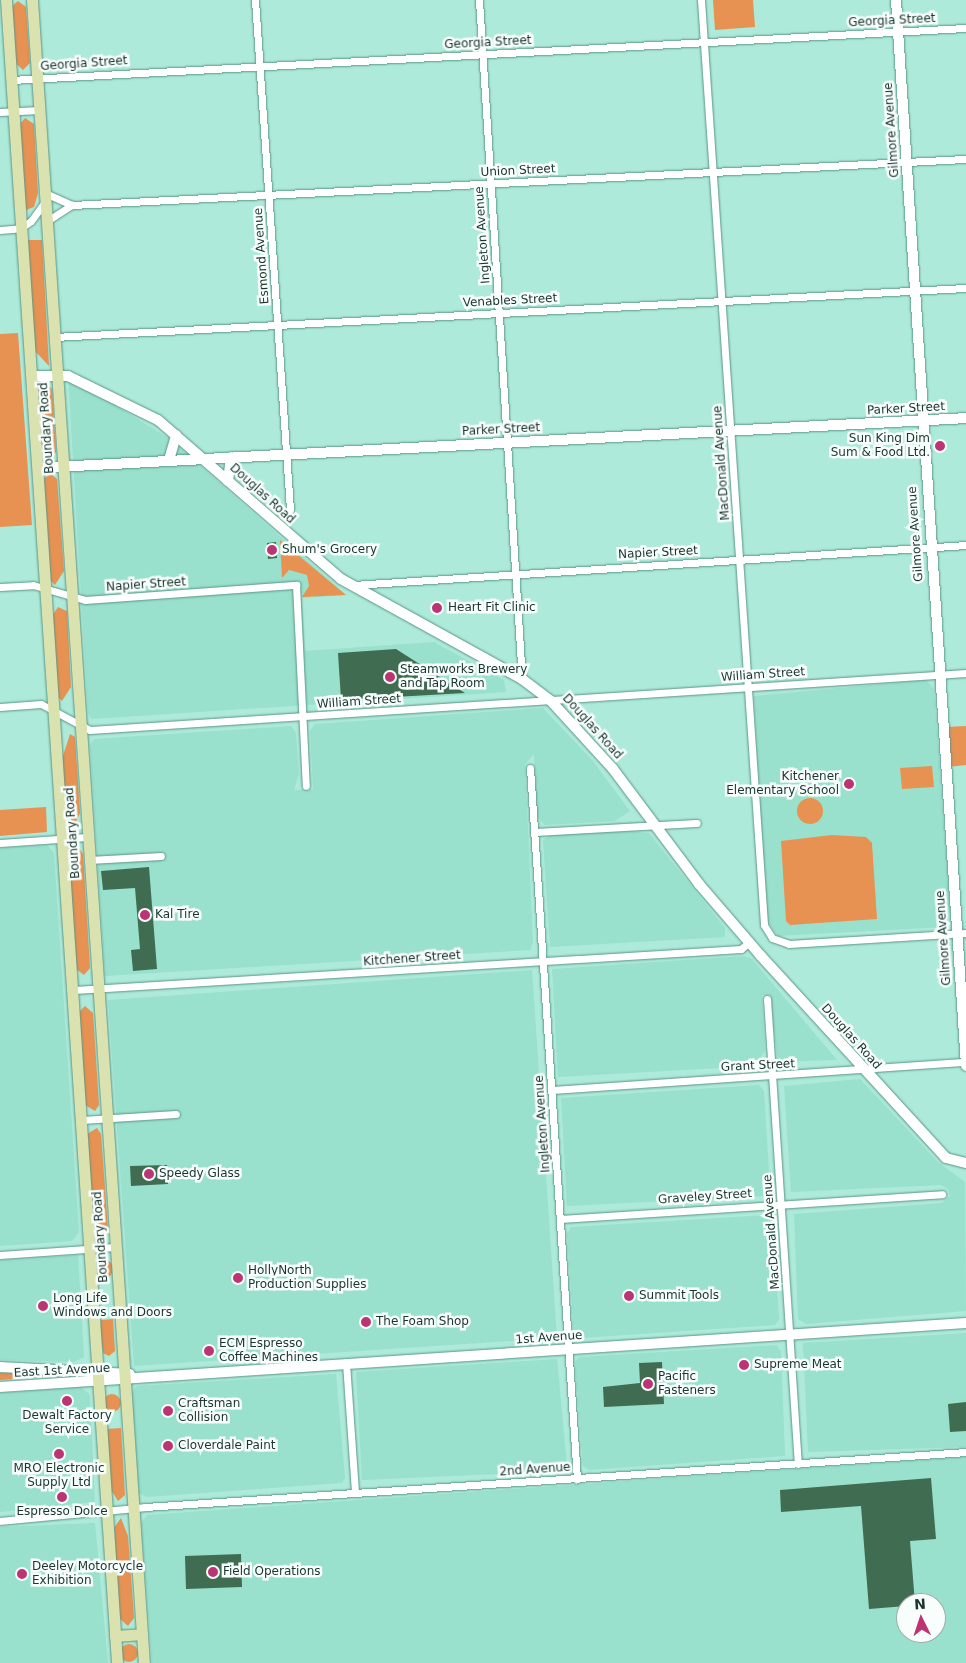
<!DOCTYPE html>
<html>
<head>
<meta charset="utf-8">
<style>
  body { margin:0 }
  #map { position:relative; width:966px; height:1663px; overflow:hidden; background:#adeada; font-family:"DejaVu Sans",sans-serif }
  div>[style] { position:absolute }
  .built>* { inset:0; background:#99e0cd }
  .green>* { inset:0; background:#e79252 }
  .round { border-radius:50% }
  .building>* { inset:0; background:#406c51 }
  .roads { filter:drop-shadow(0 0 1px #5b9586) drop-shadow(0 0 1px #5b9586) }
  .street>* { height:7px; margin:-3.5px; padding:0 3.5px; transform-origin:3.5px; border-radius:3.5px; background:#fff }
  .secondary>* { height:10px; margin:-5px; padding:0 5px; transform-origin:5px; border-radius:5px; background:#fff }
  .primary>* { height:11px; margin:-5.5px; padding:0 5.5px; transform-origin:5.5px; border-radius:5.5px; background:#dae2af }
  .dots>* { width:14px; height:14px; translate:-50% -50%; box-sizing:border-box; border:2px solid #f8fefc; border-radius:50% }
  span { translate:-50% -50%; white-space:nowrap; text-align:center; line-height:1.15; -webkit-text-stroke:5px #f8fefc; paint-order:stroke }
  .street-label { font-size:12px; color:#1b342e }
  .poi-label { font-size:12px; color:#1b342e }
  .right { translate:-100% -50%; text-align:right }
  .left { translate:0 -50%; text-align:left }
  .north { position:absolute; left:896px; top:1593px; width:50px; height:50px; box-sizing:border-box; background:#f8fefc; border:1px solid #a0adaa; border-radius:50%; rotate:356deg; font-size:14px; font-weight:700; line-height:20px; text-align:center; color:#1b342e }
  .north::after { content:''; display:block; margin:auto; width:18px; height:22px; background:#bc3474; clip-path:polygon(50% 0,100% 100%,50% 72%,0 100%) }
</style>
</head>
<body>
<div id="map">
  <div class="built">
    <i style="clip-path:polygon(68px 376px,170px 439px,346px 595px,302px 598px,305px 651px,434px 642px,504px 680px,506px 692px,92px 719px,88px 714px)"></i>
    <i style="clip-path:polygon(926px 680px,934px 689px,950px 910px,946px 927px,778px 936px,767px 920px,754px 696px)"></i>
    <i style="clip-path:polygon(543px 708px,593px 761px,630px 811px,615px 821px,545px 825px,537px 817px,534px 754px,525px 764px,533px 942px,530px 950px,105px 976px,90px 745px,94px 739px,291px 726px,296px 733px,299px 774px,294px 790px,313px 789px,310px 731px,315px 724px)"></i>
    <i style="clip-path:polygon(613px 830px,649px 833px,725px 928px,725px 937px,550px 947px,543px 840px,555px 833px)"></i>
    <i style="clip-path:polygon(47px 845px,54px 853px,79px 1232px,72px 1241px,0 1246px,0 848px)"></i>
    <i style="clip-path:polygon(744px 956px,752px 959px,837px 1060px,778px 1062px,769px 995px,762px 995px,765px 1050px,756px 1066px,558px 1077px,552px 969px)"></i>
    <i style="clip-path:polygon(532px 970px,557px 1338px,134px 1366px,108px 1000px)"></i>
    <i style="clip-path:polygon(860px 1079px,938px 1162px,965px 1182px,966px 1311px,806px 1324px,798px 1319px,794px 1214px,942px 1203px,950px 1196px,948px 1189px,941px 1185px,791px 1192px,784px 1086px)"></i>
    <i style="clip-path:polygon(759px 1085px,764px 1091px,770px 1189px,766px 1196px,567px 1206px,561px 1098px)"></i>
    <i style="clip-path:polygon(768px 1215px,773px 1223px,779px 1319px,775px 1325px,582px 1338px,574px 1334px,567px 1234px,571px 1227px)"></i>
    <i style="clip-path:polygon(78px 1255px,84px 1357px,74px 1362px,0 1360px,0 1260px)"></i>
    <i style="clip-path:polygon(966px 1333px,966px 1447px,808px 1452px,803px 1343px)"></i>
    <i style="clip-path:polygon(777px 1345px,781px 1352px,785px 1456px,589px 1470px,583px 1466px,575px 1362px,579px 1357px)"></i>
    <i style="clip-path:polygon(557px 1359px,567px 1465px,564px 1471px,362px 1480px,356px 1372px)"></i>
    <i style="clip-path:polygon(336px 1374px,345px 1478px,342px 1483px,147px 1497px,139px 1493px,132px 1393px,136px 1386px)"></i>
    <i style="clip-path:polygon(81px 1387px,90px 1395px,95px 1502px,0 1512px,0 1393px)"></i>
    <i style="clip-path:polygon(evenodd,966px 1457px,966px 1663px,152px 1663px,141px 1523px,147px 1515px,966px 1457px,906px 1603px,936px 1603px,936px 1633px,906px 1633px,906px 1603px)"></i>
    <i style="clip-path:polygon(95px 1523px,108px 1663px,0 1663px,0 1527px)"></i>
  </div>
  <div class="green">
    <i style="clip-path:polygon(713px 0,753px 0,755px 27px,715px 30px)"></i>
    <i style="clip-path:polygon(18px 1px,26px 7px,30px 63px,23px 70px,15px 63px,11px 7px)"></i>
    <i style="clip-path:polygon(25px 118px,34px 124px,38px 193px,34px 207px,26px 210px,19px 125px)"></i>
    <i style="clip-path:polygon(27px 240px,42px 240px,49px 366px,35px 351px)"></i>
    <i style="clip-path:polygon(18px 333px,32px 525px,0 527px,0 334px)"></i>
    <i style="clip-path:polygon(46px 383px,52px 389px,56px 452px,48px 458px,41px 453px,37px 388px)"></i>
    <i style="clip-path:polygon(51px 474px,57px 479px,64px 571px,55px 585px,49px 579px,43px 479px)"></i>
    <i style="clip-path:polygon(280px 540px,346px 595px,302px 597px,309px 586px,307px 575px,289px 570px,282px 578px)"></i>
    <i style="clip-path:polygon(58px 607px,67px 611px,71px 687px,62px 701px,57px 696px,52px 616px)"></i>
    <i style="clip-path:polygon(966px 726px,966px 765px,948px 767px,946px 727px)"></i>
    <i style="clip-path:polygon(70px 734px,75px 737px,80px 813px,74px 826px,66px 810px,62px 759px)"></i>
    <i style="clip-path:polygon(932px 766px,934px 787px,902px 789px,900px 768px)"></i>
    <i class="round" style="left:797px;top:798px;width:26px;height:26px"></i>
    <i style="clip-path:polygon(46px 807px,47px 832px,0 836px,0 810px)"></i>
    <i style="clip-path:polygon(832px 835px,866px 837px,872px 843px,877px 919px,790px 925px,786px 921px,781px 841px)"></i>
    <i style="clip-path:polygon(75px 842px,83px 854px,90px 968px,84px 975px,76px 969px,68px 856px)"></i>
    <i style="clip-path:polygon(85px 1006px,93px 1013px,99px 1105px,95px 1111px,85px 1105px,79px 1012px)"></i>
    <i style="clip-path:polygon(97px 1128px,101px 1134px,108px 1229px,100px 1240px,93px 1232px,87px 1134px)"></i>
    <i class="round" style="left:93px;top:1259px;width:20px;height:20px"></i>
    <i style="clip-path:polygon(113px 1319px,115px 1351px,109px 1356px,103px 1353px,100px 1326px,101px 1320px)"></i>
    <i style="clip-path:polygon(0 1373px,11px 1372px,81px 1374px,0 1380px)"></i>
    <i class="round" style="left:103px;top:1394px;width:18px;height:18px"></i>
    <i style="clip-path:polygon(121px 1428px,125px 1495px,118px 1501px,110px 1488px,106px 1429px)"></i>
    <i style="clip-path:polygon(121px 1518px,128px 1536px,134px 1618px,128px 1626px,120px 1619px,113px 1529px)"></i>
    <i class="round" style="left:120px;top:1644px;width:18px;height:18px"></i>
  </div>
  <div class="building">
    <i style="clip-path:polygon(276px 542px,277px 558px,268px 559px,267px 543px)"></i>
    <i style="clip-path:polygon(396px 649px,465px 693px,341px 700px,338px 653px)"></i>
    <i style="clip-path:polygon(149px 867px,157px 969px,133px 971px,131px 950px,140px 949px,135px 888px,103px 890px,101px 871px)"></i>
    <i style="clip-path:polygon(167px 1165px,168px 1184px,131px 1186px,130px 1166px)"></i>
    <i style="clip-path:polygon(662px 1362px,664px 1404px,604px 1407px,603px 1387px,640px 1383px,639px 1363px)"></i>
    <i style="clip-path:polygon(966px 1402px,966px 1431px,950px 1432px,948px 1404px)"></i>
    <i style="clip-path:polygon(931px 1478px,936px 1539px,910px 1541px,915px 1603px,906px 1606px,869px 1609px,861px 1506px,781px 1512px,780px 1490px)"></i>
    <i style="clip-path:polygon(241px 1554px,242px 1587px,186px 1589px,185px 1556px)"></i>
  </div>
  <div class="roads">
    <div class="street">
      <i style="left:255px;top:0;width:511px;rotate:86.07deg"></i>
      <i style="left:479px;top:0;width:680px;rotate:86.38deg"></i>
      <i style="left:701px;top:0;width:927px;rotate:86.1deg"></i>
      <i style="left:764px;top:925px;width:15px;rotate:58deg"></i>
      <i style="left:772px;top:938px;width:18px;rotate:19deg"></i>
      <i style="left:789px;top:944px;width:177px;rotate:-3.6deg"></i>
      <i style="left:11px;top:80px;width:956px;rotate:-3.12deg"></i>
      <i style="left:0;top:112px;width:39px;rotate:-3deg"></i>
      <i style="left:45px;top:193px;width:30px;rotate:24deg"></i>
      <i style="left:72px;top:205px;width:895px;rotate:-2.95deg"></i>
      <i style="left:47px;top:221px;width:30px;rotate:-33deg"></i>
      <i style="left:0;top:230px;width:21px;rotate:-5deg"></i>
      <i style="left:21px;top:228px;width:12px;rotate:-35deg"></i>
      <i style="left:31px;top:221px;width:24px;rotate:-54deg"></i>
      <i style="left:54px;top:337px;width:913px;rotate:-3.08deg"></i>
      <i style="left:353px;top:585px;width:614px;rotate:-3.73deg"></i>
      <i style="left:0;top:587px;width:33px;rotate:-3deg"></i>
      <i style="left:33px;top:585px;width:54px;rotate:16.1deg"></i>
      <i style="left:85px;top:600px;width:212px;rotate:-4.1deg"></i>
      <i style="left:296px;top:585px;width:201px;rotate:87.2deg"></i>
      <i style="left:0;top:707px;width:41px;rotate:-4.2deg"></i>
      <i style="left:41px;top:704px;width:55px;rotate:28deg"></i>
      <i style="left:90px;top:730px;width:878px;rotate:-3.72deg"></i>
      <i style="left:530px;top:768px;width:713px;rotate:86.22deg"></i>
      <i style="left:534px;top:832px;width:163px;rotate:-3.2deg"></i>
      <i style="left:0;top:843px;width:87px;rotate:-3.9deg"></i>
      <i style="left:89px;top:860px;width:72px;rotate:-3.2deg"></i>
      <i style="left:74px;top:990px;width:668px;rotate:-3.52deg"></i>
      <i style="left:741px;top:949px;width:11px;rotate:-41deg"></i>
      <i style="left:767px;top:999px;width:466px;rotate:86.2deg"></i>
      <i style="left:552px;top:1090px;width:415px;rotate:-3.9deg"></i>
      <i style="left:81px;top:1120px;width:95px;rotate:-3.6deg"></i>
      <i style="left:560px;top:1219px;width:383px;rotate:-3.7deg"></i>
      <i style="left:0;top:1255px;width:115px;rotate:-4deg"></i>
      <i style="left:346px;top:1363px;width:130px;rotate:86deg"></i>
      <i style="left:0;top:1521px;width:146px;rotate:-5.5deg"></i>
      <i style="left:145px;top:1507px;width:823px;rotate:-3.83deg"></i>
    </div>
    <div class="secondary">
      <i style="left:896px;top:0;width:1068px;rotate:86.24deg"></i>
      <i style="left:32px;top:376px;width:36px"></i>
      <i style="left:68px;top:376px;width:100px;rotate:26.1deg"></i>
      <i style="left:158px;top:420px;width:242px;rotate:41deg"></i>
      <i style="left:341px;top:579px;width:207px;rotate:28.9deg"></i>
      <i style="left:522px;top:679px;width:36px;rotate:37deg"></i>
      <i style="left:551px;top:701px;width:92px;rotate:47.6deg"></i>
      <i style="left:613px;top:769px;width:144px;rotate:53.2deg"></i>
      <i style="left:699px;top:884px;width:94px;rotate:49.3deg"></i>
      <i style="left:760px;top:955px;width:275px;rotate:47.5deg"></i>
      <i style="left:946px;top:1158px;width:21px;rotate:14deg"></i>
      <i style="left:169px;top:460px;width:26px;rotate:-74deg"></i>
      <i style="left:38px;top:468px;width:929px;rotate:-3.08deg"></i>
      <i style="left:228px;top:481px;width:24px;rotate:-83deg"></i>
      <i style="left:0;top:1367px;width:130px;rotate:3.1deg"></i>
      <i style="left:0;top:1387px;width:968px;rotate:-3.79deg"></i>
    </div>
    <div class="primary">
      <i style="left:6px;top:0;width:1667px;rotate:86.18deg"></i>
      <i style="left:32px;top:0;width:1667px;rotate:86.15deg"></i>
      <i style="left:115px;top:1636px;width:27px;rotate:-4deg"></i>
    </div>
  </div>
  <div class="dots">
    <i style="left:940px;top:446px;background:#bc3474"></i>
    <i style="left:272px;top:550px;background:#bc3474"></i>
    <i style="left:437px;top:608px;background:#bc3474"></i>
    <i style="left:390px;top:677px;background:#bc3474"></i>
    <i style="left:849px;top:784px;background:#bc3474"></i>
    <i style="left:145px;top:915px;background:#bc3474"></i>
    <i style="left:149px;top:1174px;background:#bc3474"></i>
    <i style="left:238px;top:1278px;background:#bc3474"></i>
    <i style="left:629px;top:1296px;background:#bc3474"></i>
    <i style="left:43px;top:1306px;background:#bc3474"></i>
    <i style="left:366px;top:1322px;background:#bc3474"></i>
    <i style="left:209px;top:1351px;background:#bc3474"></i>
    <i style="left:744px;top:1365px;background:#bc3474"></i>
    <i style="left:648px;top:1384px;background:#bc3474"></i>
    <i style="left:67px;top:1401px;background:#bc3474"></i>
    <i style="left:168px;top:1411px;background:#bc3474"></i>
    <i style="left:168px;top:1446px;background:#bc3474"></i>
    <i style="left:59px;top:1454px;background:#bc3474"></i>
    <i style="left:62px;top:1497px;background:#bc3474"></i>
    <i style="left:213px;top:1572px;background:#bc3474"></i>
    <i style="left:22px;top:1574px;background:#bc3474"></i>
  </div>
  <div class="street-label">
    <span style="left:892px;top:21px;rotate:-3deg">Georgia Street</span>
    <span style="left:488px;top:43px;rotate:-3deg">Georgia Street</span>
    <span style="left:84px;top:64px;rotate:-4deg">Georgia Street</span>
    <span style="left:892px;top:130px;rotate:-94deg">Gilmore Avenue</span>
    <span style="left:518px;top:171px;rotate:-3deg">Union Street</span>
    <span style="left:483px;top:235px;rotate:-94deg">Ingleton Avenue</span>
    <span style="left:262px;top:256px;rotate:-94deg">Esmond Avenue</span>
    <span style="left:510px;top:301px;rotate:-3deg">Venables Street</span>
    <span style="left:906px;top:409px;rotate:-3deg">Parker Street</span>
    <span style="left:47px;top:428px;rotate:-94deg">Boundary Road</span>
    <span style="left:501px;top:430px;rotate:-3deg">Parker Street</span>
    <span style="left:722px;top:463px;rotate:-94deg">MacDonald Avenue</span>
    <span style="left:262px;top:494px;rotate:42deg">Douglas Road</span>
    <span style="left:916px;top:534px;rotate:-94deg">Gilmore Avenue</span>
    <span style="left:658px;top:553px;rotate:-3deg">Napier Street</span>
    <span style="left:146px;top:585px;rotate:-4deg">Napier Street</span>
    <span style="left:763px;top:675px;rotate:-4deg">William Street</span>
    <span style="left:359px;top:702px;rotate:-4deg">William Street</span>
    <span style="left:592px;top:727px;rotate:48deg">Douglas Road</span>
    <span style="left:73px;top:833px;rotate:-94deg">Boundary Road</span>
    <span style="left:944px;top:938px;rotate:-94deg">Gilmore Avenue</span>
    <span style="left:412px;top:959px;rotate:-4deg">Kitchener Street</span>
    <span style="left:851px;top:1037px;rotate:48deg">Douglas Road</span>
    <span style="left:758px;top:1066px;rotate:-3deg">Grant Street</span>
    <span style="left:543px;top:1124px;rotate:-94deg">Ingleton Avenue</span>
    <span style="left:705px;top:1197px;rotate:-4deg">Graveley Street</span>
    <span style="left:772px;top:1232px;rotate:-94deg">MacDonald Avenue</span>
    <span style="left:101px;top:1237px;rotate:-94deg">Boundary Road</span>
    <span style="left:549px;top:1338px;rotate:-4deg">1st Avenue</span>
    <span style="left:62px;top:1371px;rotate:-3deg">East 1st Avenue</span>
    <span style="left:535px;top:1470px;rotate:-4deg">2nd Avenue</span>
  </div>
  <div class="poi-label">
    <span class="right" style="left:930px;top:446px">Sun King Dim<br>Sum &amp; Food Ltd.</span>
    <span class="left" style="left:282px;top:550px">Shum's Grocery</span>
    <span class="left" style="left:448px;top:608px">Heart Fit Clinic</span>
    <span class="left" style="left:400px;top:677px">Steamworks Brewery<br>and Tap Room</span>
    <span class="right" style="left:839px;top:784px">Kitchener<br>Elementary School</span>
    <span class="left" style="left:155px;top:915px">Kal Tire</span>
    <span class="left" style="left:159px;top:1174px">Speedy Glass</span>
    <span class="left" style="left:248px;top:1278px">HollyNorth<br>Production Supplies</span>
    <span class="left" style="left:639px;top:1296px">Summit Tools</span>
    <span class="left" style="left:53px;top:1306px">Long Life<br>Windows and Doors</span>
    <span class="left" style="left:376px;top:1322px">The Foam Shop</span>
    <span class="left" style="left:219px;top:1351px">ECM Espresso<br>Coffee Machines</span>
    <span class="left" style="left:754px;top:1365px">Supreme Meat</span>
    <span class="left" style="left:658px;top:1384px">Pacific<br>Fasteners</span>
    <span class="left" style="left:178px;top:1411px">Craftsman<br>Collision</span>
    <span style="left:67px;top:1423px">Dewalt Factory<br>Service</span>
    <span class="left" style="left:178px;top:1446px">Cloverdale Paint</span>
    <span style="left:59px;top:1476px">MRO Electronic<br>Supply Ltd</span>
    <span style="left:62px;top:1512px">Espresso Dolce</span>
    <span class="left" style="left:32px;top:1574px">Deeley Motorcycle<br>Exhibition</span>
    <span class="left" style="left:223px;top:1572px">Field Operations</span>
  </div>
  <div class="north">N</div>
</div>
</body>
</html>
